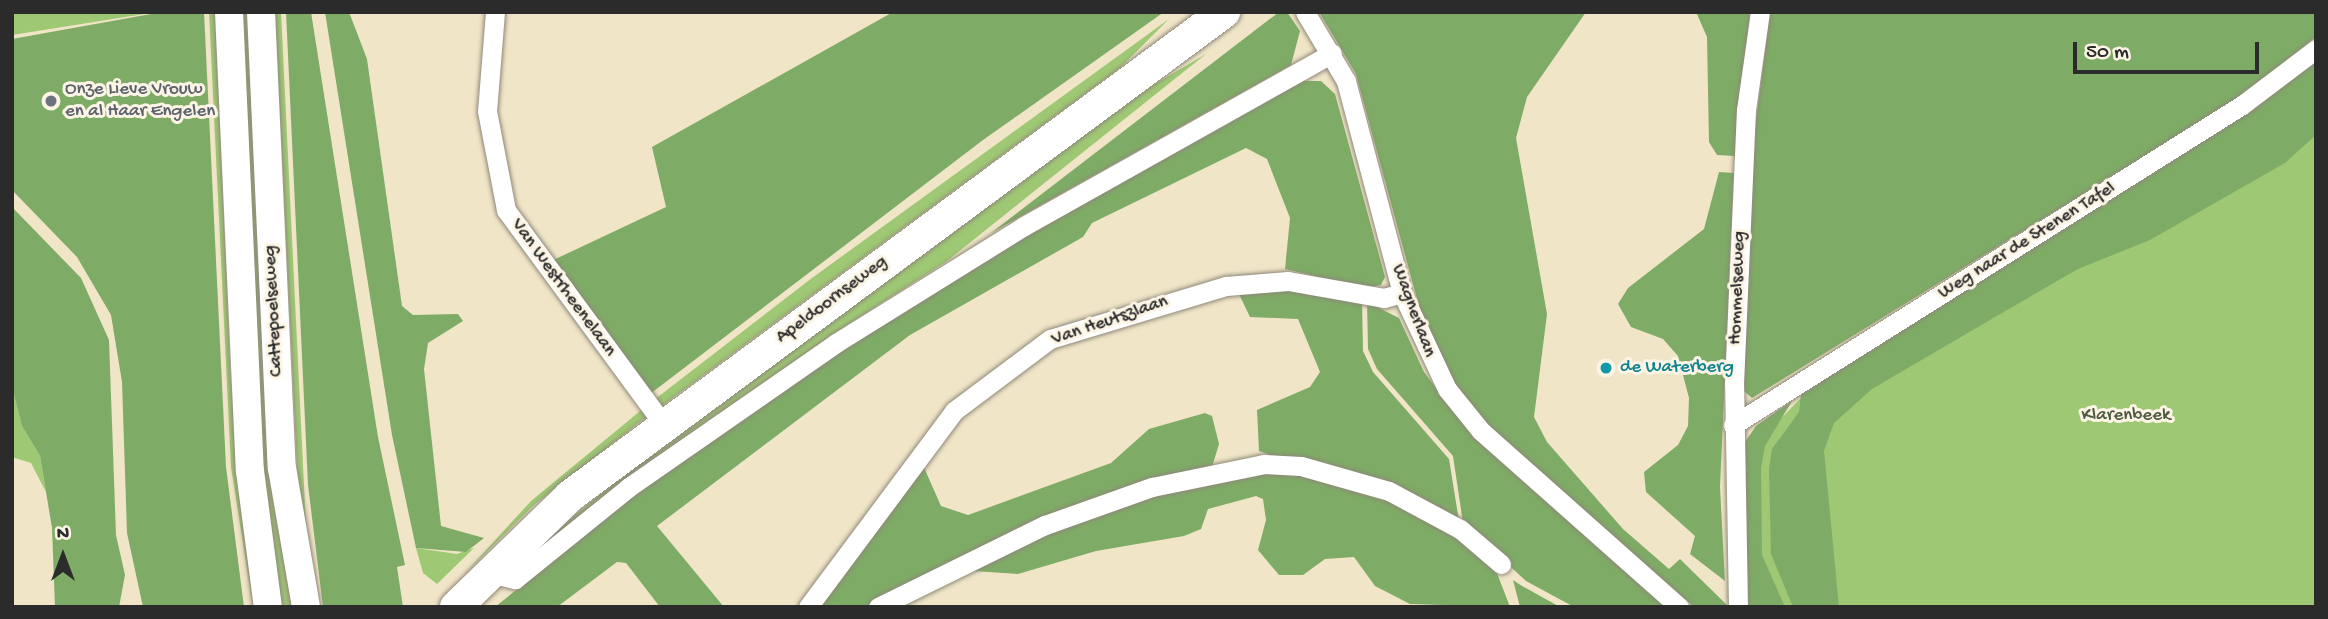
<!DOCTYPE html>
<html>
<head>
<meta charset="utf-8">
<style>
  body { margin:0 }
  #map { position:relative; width:2328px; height:619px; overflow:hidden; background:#f0e5c7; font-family:"Gochi Hand",sans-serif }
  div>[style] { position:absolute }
  .green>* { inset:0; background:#9ec874 }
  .forest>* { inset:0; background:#7eac66 }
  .roads { filter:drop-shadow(0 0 2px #8e8879) drop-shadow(0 0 2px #8e8879) }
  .street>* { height:19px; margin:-9.5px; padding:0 9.5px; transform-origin:9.5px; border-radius:9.5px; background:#fff }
  .secondary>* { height:28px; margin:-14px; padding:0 14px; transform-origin:14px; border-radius:14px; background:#fff }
  .primary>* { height:32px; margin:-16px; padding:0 16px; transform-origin:16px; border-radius:16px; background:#fff }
  .dots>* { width:19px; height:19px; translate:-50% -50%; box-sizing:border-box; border:4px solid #fcf5e5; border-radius:50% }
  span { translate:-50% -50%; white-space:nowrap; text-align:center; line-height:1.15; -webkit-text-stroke:6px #fcf5e5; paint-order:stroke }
  .worship-label { font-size:19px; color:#5b616d }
  .left { translate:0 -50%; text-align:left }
  .street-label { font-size:19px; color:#2b2b2b }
  .culture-label { font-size:19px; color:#0d838f }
  .park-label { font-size:19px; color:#4e5a41 }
  .frame { position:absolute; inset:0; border:14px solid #2b2b2b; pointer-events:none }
  .north { position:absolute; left:28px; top:521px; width:70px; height:70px; -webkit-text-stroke:5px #fcf5e5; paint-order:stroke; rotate:0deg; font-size:19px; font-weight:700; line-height:28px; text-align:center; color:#2b2b2b }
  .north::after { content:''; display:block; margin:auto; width:24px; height:32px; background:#2b2b2b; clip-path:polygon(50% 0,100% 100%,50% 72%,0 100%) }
  .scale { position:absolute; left:2073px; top:42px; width:186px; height:32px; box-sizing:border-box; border:4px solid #2b2b2b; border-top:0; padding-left:9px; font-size:21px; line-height:24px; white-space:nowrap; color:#2b2b2b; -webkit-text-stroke:5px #fcf5e5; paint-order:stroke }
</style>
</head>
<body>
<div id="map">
  <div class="green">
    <i style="clip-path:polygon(12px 12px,157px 12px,12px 35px)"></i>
    <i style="clip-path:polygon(209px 12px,215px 12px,231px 383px,253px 607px,231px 467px)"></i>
    <i style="clip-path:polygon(237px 12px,253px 12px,295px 607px,276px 607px,264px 531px)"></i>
    <i style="clip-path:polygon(275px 12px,281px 12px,306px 527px,298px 486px)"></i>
    <i style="clip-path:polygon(1169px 19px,1120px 68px,659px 408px,654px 400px,812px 278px)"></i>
    <i style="clip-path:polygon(1206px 54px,947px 261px,830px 336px,521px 561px,623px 475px,1136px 95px)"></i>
    <i style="clip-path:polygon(2316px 63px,2316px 607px,1748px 607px,1750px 450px,1800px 399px,2164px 171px)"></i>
    <i style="clip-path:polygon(12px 387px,22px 426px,40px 456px,46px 492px,31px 463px,12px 457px)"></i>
    <i style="clip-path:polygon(645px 407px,650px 414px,534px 505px,465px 573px,531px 501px)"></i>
    <i style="clip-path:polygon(416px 548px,457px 554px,474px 548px,437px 584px,423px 573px)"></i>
  </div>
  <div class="forest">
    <i style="clip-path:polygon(162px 12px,204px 12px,226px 467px,244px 607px,143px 607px,127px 533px,122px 382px,111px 315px,77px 257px,12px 190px,12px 39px)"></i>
    <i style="clip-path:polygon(286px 12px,311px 12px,378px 437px,405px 565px,397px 567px,403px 607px,323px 607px,308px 485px)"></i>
    <i style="clip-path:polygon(325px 12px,349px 12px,367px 59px,402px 306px,413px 315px,458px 314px,463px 321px,428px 343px,424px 369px,441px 526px,484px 538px,466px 552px,416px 548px,392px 435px)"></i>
    <i style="clip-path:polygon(893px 12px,1164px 12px,983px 140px,650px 394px,547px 263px,666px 207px,652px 147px)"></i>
    <i style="clip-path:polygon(1279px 12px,1287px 12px,1300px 31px,1291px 65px,991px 233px)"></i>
    <i style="clip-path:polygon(1319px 12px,1586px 12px,1527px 97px,1516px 138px,1547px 314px,1534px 417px,1547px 442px,1623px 529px,1669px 569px,1680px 559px,1729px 607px,1694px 607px,1488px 425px,1454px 383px,1420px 310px,1356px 74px)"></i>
    <i style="clip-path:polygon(1696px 12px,1750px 12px,1735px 156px,1717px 155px,1709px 142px,1707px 37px)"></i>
    <i style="clip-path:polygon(1770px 12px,2316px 12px,2316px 37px,2237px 99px,1752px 398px,1743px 390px,1754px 136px)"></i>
    <i style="clip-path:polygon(2316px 60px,2316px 135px,2285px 163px,2150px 240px,2078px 269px,1995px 317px,1872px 389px,1834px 423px,1824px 451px,1839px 607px,1793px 607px,1771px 554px,1769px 469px,1772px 449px,1799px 412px,1801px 394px,2245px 112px)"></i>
    <i style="clip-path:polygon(1299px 81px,1321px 81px,1335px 94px,1385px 277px,1381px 285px,1366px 288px,1285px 269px,1290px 218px,1267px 159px,1246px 148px,1092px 223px,1083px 237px,910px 335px,657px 526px,724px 607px,660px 607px,626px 563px,617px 562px,557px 607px,495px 607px,634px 495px,841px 349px,1076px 205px)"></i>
    <i style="clip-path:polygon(1719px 172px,1734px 173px,1720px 487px,1725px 581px,1690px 554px,1695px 536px,1646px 492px,1644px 472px,1678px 445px,1688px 426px,1689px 398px,1678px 356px,1663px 339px,1631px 327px,1618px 304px,1628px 288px,1704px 229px)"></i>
    <i style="clip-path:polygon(12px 207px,81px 278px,109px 340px,116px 535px,125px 575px,119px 607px,55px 607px,52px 528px,40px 456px,22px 426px,12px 387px)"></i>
    <i style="clip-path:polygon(1288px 288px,1362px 301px,1363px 351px,1373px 372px,1449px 459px,1459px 521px,1259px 451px,1257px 410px,1310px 387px,1320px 372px,1298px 319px,1250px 317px,1238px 292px)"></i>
    <i style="clip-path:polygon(1367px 302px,1399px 318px,1424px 372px,1473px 437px,1665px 607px,1574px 607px,1526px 581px,1463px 523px,1453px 456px,1377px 369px,1368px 349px)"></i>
    <i style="clip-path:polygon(1792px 401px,1765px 446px,1761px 468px,1762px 555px,1785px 607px,1747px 607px,1745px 442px,1756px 426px)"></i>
    <i style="clip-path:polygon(1205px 413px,1212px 416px,1219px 444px,1212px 467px,955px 559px,866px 607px,817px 607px,922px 463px,941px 506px,968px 515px,1111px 463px,1149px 429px)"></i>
    <i style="clip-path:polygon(1264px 470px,1349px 484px,1441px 523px,1495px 568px,1510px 607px,1410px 604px,1375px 586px,1354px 557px,1325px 559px,1303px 575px,1279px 575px,1258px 550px,1266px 520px,1263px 499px,1256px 496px,1208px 509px,1201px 529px,1184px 536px,1096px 551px,1018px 574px,959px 570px,1154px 493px)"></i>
    <i style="clip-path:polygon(1513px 580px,1522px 586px,1560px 607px,1520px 607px)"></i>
  </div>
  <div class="roads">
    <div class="street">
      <i style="left:495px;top:12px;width:99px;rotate:94.6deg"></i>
      <i style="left:487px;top:111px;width:101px;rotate:79.1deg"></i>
      <i style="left:506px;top:210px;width:267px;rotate:53.7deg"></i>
      <i style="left:1305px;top:12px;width:80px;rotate:59.3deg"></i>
      <i style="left:1346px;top:81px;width:219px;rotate:75.2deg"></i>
      <i style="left:1402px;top:293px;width:106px;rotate:64.9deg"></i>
      <i style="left:1447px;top:389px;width:54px;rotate:51deg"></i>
      <i style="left:1481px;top:431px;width:265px;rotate:41.6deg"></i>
      <i style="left:1733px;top:425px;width:601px;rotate:-32.16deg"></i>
      <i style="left:2242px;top:105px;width:93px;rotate:-37.1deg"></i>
      <i style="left:486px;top:572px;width:30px;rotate:14deg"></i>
      <i style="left:515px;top:579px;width:146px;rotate:-38.9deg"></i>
      <i style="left:629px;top:487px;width:252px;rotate:-34.8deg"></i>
      <i style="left:836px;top:343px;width:221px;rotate:-31.9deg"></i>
      <i style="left:1024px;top:226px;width:353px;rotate:-29.3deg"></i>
      <i style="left:808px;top:607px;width:244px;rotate:-53.3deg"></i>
      <i style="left:954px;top:411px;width:120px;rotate:-36.9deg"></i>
      <i style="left:1050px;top:339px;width:184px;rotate:-16.8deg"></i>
      <i style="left:1226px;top:286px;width:62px;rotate:-4.6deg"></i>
      <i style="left:1288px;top:281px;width:97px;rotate:10deg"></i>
      <i style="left:1384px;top:298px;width:19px;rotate:-16deg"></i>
      <i style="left:878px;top:607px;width:186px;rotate:-26.2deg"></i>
      <i style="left:1045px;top:525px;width:114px;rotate:-19.6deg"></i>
      <i style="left:1152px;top:487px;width:114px;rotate:-11.6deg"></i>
      <i style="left:1264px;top:464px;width:37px;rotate:3deg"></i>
      <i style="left:1301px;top:466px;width:91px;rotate:15.9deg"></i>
      <i style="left:1389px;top:491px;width:81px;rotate:28.2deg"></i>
      <i style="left:1460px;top:529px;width:54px;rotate:40.5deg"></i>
      <i style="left:1738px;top:607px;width:223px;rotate:-91deg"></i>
      <i style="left:1734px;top:384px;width:274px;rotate:-87.5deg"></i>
      <i style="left:1746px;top:110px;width:99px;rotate:-81.9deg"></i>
    </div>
    <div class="secondary">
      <i style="left:229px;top:12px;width:459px;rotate:87.4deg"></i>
      <i style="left:250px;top:471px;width:137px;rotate:82.5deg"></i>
      <i style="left:261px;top:12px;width:456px;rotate:87.4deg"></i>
      <i style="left:282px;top:468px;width:141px;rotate:80.2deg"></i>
    </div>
    <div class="primary">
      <i style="left:456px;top:607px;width:159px;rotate:-44.2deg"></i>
      <i style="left:570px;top:496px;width:814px;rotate:-36.5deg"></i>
    </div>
  </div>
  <div class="dots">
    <i style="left:51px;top:101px;background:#6b7280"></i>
    <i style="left:1606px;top:368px;background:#0f9aa8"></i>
  </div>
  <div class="worship-label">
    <span class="left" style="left:65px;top:101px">Onze Lieve Vrouw<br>en al Haar Engelen</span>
  </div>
  <div class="street-label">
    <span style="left:2027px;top:241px;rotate:-32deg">Weg naar de Stenen Tafel</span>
    <span style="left:563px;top:288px;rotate:54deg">Van Westrheenelaan</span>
    <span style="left:1738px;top:288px;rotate:-88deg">Hommelseweg</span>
    <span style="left:832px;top:300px;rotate:-37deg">Apeldoornseweg</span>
    <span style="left:274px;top:311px;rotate:-93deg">Cattepoelseweg</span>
    <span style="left:1413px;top:311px;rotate:70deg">Wagnerlaan</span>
    <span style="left:1110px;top:321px;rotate:-19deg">Van Heutszlaan</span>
  </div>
  <div class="culture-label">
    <span class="left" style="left:1620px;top:368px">de Waterberg</span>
  </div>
  <div class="park-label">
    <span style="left:2126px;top:416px">Klarenbeek</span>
  </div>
  <div class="frame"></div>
  <div class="north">N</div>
  <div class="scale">50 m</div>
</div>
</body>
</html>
